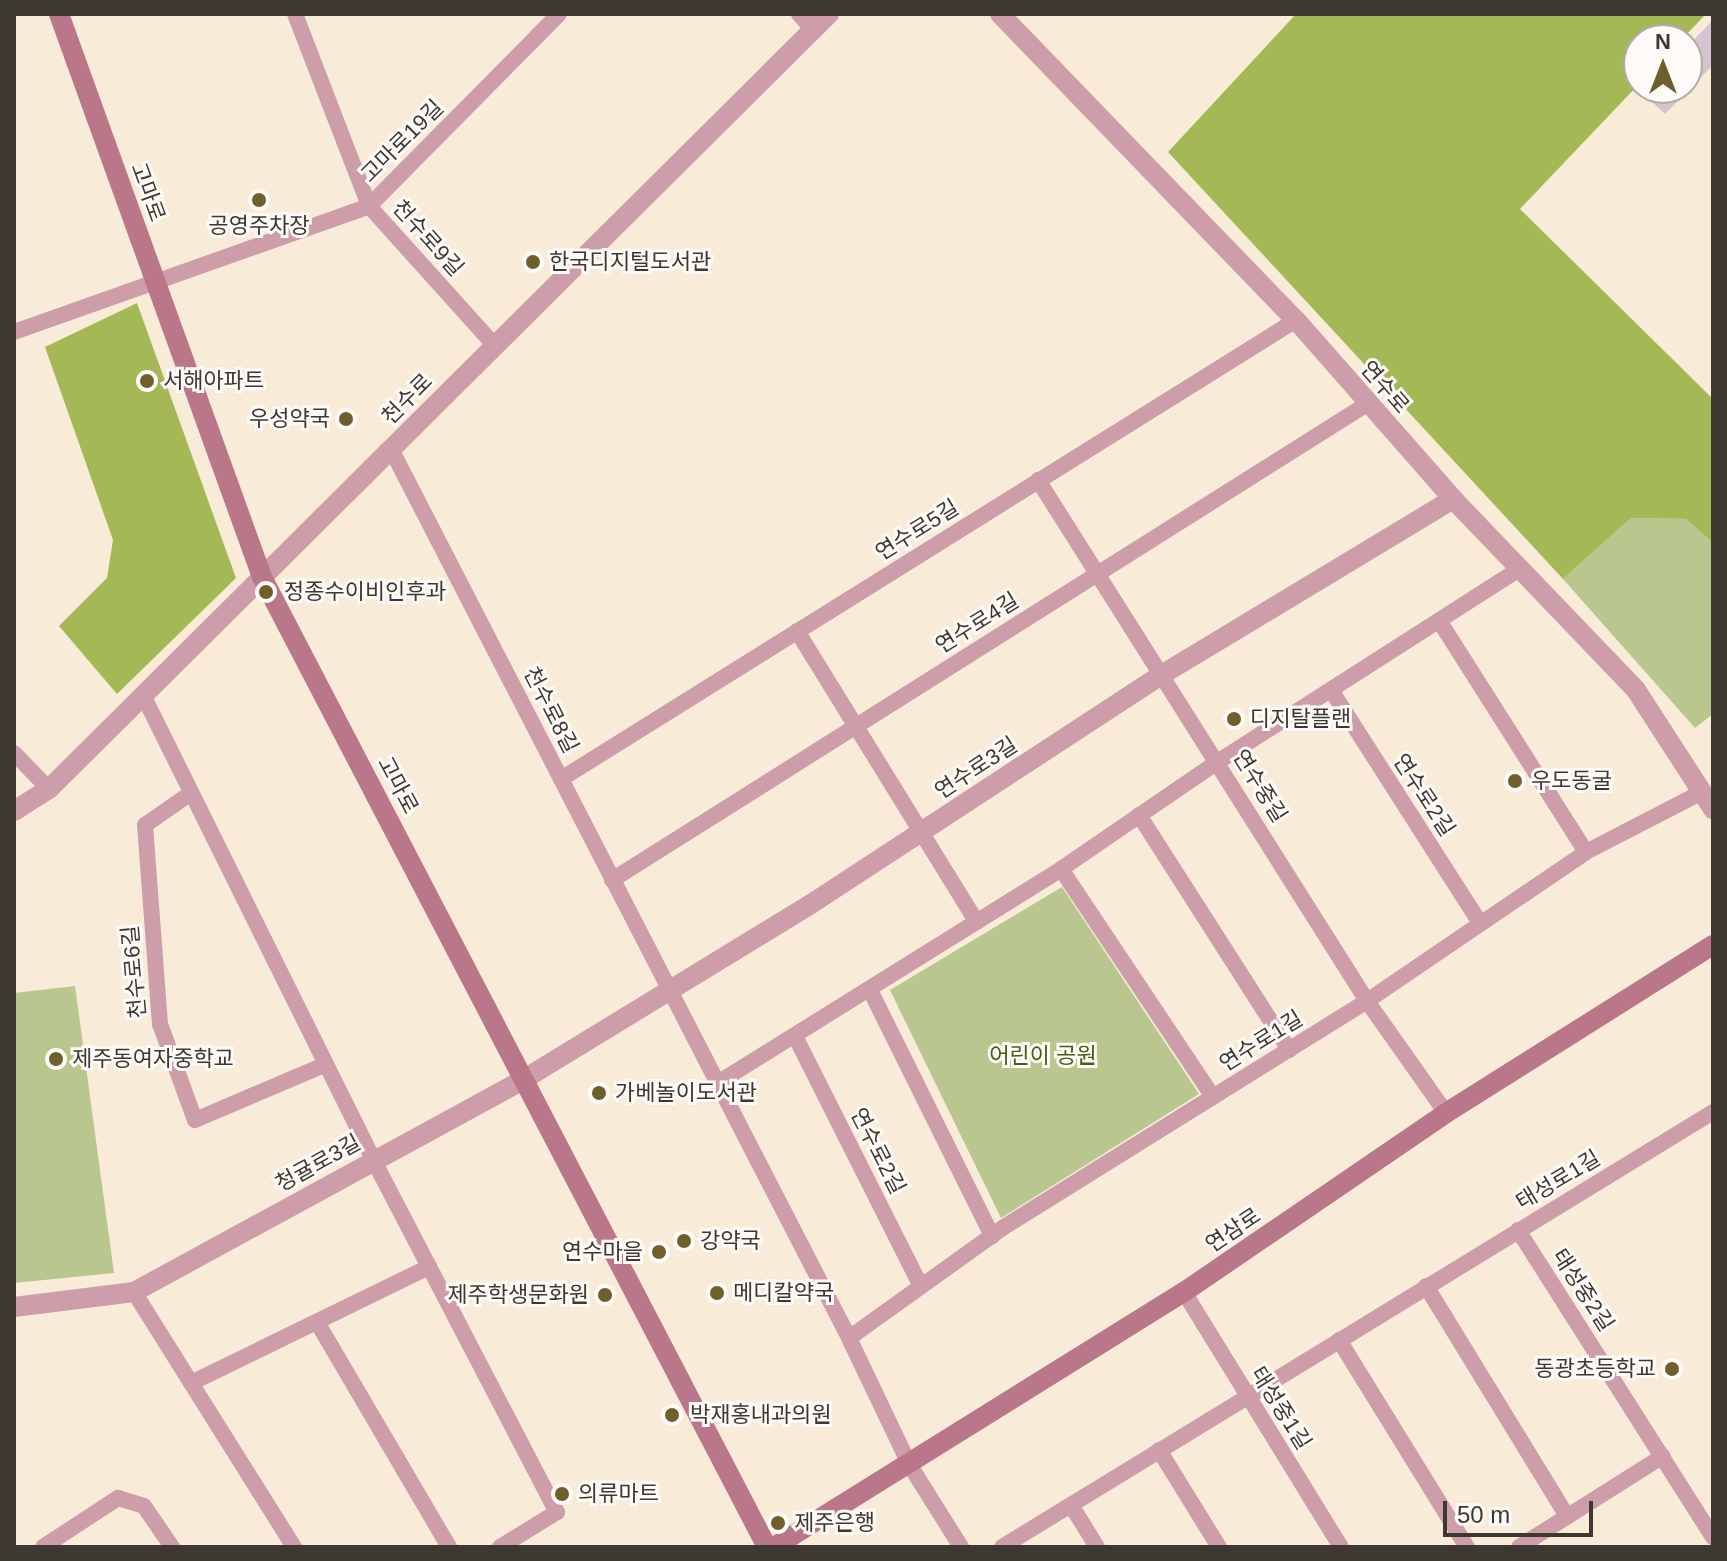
<!DOCTYPE html>
<html>
<head>
<meta charset="utf-8">
<style>
  body { margin:0 }
  #map { position:relative; width:1727px; height:1561px; overflow:hidden; background:#f8ecd9; font-family:Arial,"Noto Sans KR",sans-serif }
  div>[style] { position:absolute }
  .green>* { inset:0; background:#b9c78f }
  .forest>* { inset:0; background:#a4b855 }
  .building>* { inset:0; background:#d6c3d1 }
  .minor>* { height:16px; margin:-8px; padding:0 8px; transform-origin:8px; border-radius:8px; background:#cd9eaa }
  .tertiary>* { height:20px; margin:-10px; padding:0 10px; transform-origin:10px; border-radius:10px; background:#cd9eaa }
  .secondary>* { height:20px; margin:-10px; padding:0 10px; transform-origin:10px; border-radius:10px; background:#ba7789 }
  .dots>* { width:22px; height:22px; translate:-50% -50%; box-sizing:border-box; border:4px solid #fdfaf7; border-radius:50% }
  span { translate:-50% -50%; white-space:nowrap; text-align:center; line-height:1.15; -webkit-text-stroke:6px #fdfaf7; paint-order:stroke }
  .street-label { font-size:22px; color:#3d3831 }
  .poi-label { font-size:22px; color:#3d3831 }
  .left { translate:0 -50%; text-align:left }
  .right { translate:-100% -50%; text-align:right }
  .park-label { font-size:22px; color:#4f5b14 }
  .frame { position:absolute; inset:0; border:16px solid #3d3831; pointer-events:none }
  .north { position:absolute; left:1623px; top:24px; width:80px; height:80px; box-sizing:border-box; background:#fdfaf7; border:2px solid #b0aca8; border-radius:50%; rotate:0deg; font-size:22px; font-weight:700; line-height:32px; text-align:center; color:#3d3831 }
  .north::after { content:''; display:block; margin:auto; width:28px; height:36px; background:#6f5f2d; clip-path:polygon(50% 0,100% 100%,50% 72%,0 100%) }
  .scale { position:absolute; left:1443px; top:1501px; width:150px; height:36px; box-sizing:border-box; border:4px solid #3d3831; border-top:0; padding-left:10px; font-size:24px; line-height:28px; white-space:nowrap; color:#3d3831; -webkit-text-stroke:6px #fdfaf7; paint-order:stroke }
</style>
</head>
<body>
<div id="map">
  <div class="green">
    <i style="clip-path:polygon(1631px 518px,1686px 519px,1713px 543px,1713px 714px,1695px 728px,1563px 579px)"></i>
    <i style="clip-path:polygon(1062px 887px,1199px 1094px,1001px 1218px,890px 990px)"></i>
    <i style="clip-path:polygon(75px 986px,114px 1273px,14px 1283px,14px 993px)"></i>
  </div>
  <div class="forest">
    <i style="clip-path:polygon(1296px 14px,1706px 14px,1681px 40px,1639px 40px,1639px 84px,1520px 209px,1713px 399px,1713px 543px,1686px 519px,1631px 518px,1563px 579px,1168px 152px)"></i>
    <i style="clip-path:polygon(137px 303px,236px 578px,117px 694px,59px 626px,107px 578px,113px 540px,45px 347px)"></i>
  </div>
  <div class="building">
    <i style="clip-path:polygon(1713px 20px,1713px 65px,1665px 114px,1637px 88px,1687px 88px,1687px 47px)"></i>
  </div>
  <div class="minor">
    <i style="left:295px;top:14px;width:206px;rotate:68.9deg"></i>
    <i style="left:369px;top:206px;width:188px;rotate:48deg"></i>
    <i style="left:799px;top:14px;width:23px;rotate:49deg"></i>
    <i style="left:14px;top:332px;width:377px;rotate:-19.5deg"></i>
    <i style="left:369px;top:206px;width:270px;rotate:-45.3deg"></i>
    <i style="left:391px;top:449px;width:1000px;rotate:62.74deg"></i>
    <i style="left:849px;top:1338px;width:140px;rotate:64.5deg"></i>
    <i style="left:909px;top:1464px;width:98px;rotate:57.9deg"></i>
    <i style="left:1038px;top:480px;width:616px;rotate:57.73deg"></i>
    <i style="left:1367px;top:1001px;width:137px;rotate:54.8deg"></i>
    <i style="left:1440px;top:622px;width:272px;rotate:57.6deg"></i>
    <i style="left:797px;top:631px;width:342px;rotate:58.3deg"></i>
    <i style="left:1331px;top:690px;width:277px;rotate:57.4deg"></i>
    <i style="left:143px;top:695px;width:520px;rotate:63.63deg"></i>
    <i style="left:374px;top:1161px;width:396px;rotate:62.5deg"></i>
    <i style="left:557px;top:1512px;width:67px;rotate:148.4deg"></i>
    <i style="left:14px;top:753px;width:50px;rotate:45.8deg"></i>
    <i style="left:561px;top:779px;width:867px;rotate:-31.98deg"></i>
    <i style="left:191px;top:793px;width:56px;rotate:145.2deg"></i>
    <i style="left:145px;top:825px;width:200px;rotate:85.7deg"></i>
    <i style="left:160px;top:1024px;width:102px;rotate:70deg"></i>
    <i style="left:195px;top:1120px;width:142px;rotate:-23.1deg"></i>
    <i style="left:1139px;top:815px;width:279px;rotate:57.4deg"></i>
    <i style="left:1061px;top:869px;width:191px;rotate:-34.4deg"></i>
    <i style="left:1219px;top:761px;width:356px;rotate:-32.6deg"></i>
    <i style="left:612px;top:880px;width:893px;rotate:-32.23deg"></i>
    <i style="left:870px;top:990px;width:275px;rotate:63.6deg"></i>
    <i style="left:795px;top:1036px;width:280px;rotate:63.3deg"></i>
    <i style="left:716px;top:1084px;width:407px;rotate:-31.9deg"></i>
    <i style="left:1061px;top:869px;width:274px;rotate:56.3deg"></i>
    <i style="left:1518px;top:1230px;width:364px;rotate:57.6deg"></i>
    <i style="left:1426px;top:1286px;width:270px;rotate:58.5deg"></i>
    <i style="left:134px;top:1292px;width:301px;rotate:57.9deg"></i>
    <i style="left:1184px;top:1292px;width:299px;rotate:58.4deg"></i>
    <i style="left:317px;top:1322px;width:261px;rotate:59.6deg"></i>
    <i style="left:849px;top:1338px;width:191px;rotate:-35.6deg"></i>
    <i style="left:1004px;top:1227px;width:428px;rotate:-31.9deg"></i>
    <i style="left:1367px;top:1001px;width:265px;rotate:-34.2deg"></i>
    <i style="left:1586px;top:852px;width:131px;rotate:-27.3deg"></i>
    <i style="left:1339px;top:1340px;width:243px;rotate:58.3deg"></i>
    <i style="left:191px;top:1383px;width:265px;rotate:-26deg"></i>
    <i style="left:1159px;top:1450px;width:114px;rotate:58.3deg"></i>
    <i style="left:1071px;top:1505px;width:49px;rotate:58.2deg"></i>
    <i style="left:43px;top:1547px;width:90px;rotate:-33.2deg"></i>
    <i style="left:118px;top:1498px;width:27px;rotate:17deg"></i>
    <i style="left:144px;top:1506px;width:50px;rotate:55.7deg"></i>
    <i style="left:1002px;top:1547px;width:834px;rotate:-31.46deg"></i>
    <i style="left:1519px;top:1547px;width:170px;rotate:-32.3deg"></i>
  </div>
  <div class="tertiary">
    <i style="left:1000px;top:14px;width:426px;rotate:46deg"></i>
    <i style="left:1296px;top:320px;width:238px;rotate:48.7deg"></i>
    <i style="left:1453px;top:499px;width:265px;rotate:46.2deg"></i>
    <i style="left:1636px;top:690px;width:142px;rotate:57.1deg"></i>
    <i style="left:14px;top:811px;width:41px;rotate:-32.2deg"></i>
    <i style="left:49px;top:789px;width:1100px;rotate:-44.82deg"></i>
    <i style="left:14px;top:1307px;width:121px;rotate:-7.1deg"></i>
    <i style="left:134px;top:1292px;width:447px;rotate:-28.6deg"></i>
    <i style="left:526px;top:1078px;width:334px;rotate:-31.4deg"></i>
    <i style="left:811px;top:904px;width:420px;rotate:-33.2deg"></i>
    <i style="left:1163px;top:674px;width:339px;rotate:-31.1deg"></i>
  </div>
  <div class="secondary">
    <i style="left:59px;top:14px;width:598px;rotate:70.17deg"></i>
    <i style="left:262px;top:577px;width:1094px;rotate:62.5deg"></i>
    <i style="left:774px;top:1547px;width:483px;rotate:-31.9deg"></i>
    <i style="left:1184px;top:1292px;width:317px;rotate:-34.3deg"></i>
    <i style="left:1446px;top:1113px;width:315px;rotate:-32.2deg"></i>
  </div>
  <div class="dots">
    <i style="left:259px;top:200px;background:#6f5f2d"></i>
    <i style="left:533px;top:262px;background:#6f5f2d"></i>
    <i style="left:147px;top:381px;background:#6f5f2d"></i>
    <i style="left:346px;top:419px;background:#6f5f2d"></i>
    <i style="left:266px;top:592px;background:#6f5f2d"></i>
    <i style="left:1234px;top:719px;background:#6f5f2d"></i>
    <i style="left:1515px;top:781px;background:#6f5f2d"></i>
    <i style="left:56px;top:1059px;background:#6f5f2d"></i>
    <i style="left:599px;top:1093px;background:#6f5f2d"></i>
    <i style="left:684px;top:1241px;background:#6f5f2d"></i>
    <i style="left:659px;top:1252px;background:#6f5f2d"></i>
    <i style="left:717px;top:1293px;background:#6f5f2d"></i>
    <i style="left:605px;top:1295px;background:#6f5f2d"></i>
    <i style="left:1672px;top:1369px;background:#6f5f2d"></i>
    <i style="left:672px;top:1415px;background:#6f5f2d"></i>
    <i style="left:562px;top:1494px;background:#6f5f2d"></i>
    <i style="left:778px;top:1523px;background:#6f5f2d"></i>
  </div>
  <div class="street-label">
    <span style="left:402px;top:141px;rotate:-45deg">고마로19길</span>
    <span style="left:148px;top:192px;rotate:70deg">고마로</span>
    <span style="left:428px;top:238px;rotate:48deg">천수로9길</span>
    <span style="left:1385px;top:387px;rotate:49deg">연수로</span>
    <span style="left:407px;top:399px;rotate:-45deg">천수로</span>
    <span style="left:917px;top:530px;rotate:-32deg">연수로5길</span>
    <span style="left:977px;top:623px;rotate:-32deg">연수로4길</span>
    <span style="left:551px;top:710px;rotate:63deg">천수로8길</span>
    <span style="left:976px;top:768px;rotate:-33deg">연수로3길</span>
    <span style="left:398px;top:785px;rotate:62deg">고마로</span>
    <span style="left:1260px;top:786px;rotate:58deg">연수중길</span>
    <span style="left:1424px;top:795px;rotate:57deg">연수로2길</span>
    <span style="left:134px;top:972px;rotate:-95deg">천수로6길</span>
    <span style="left:1261px;top:1041px;rotate:-32deg">연수로1길</span>
    <span style="left:878px;top:1151px;rotate:63deg">연수로2길</span>
    <span style="left:318px;top:1163px;rotate:-29deg">청귤로3길</span>
    <span style="left:1558px;top:1180px;rotate:-31deg">태성로1길</span>
    <span style="left:1233px;top:1230px;rotate:-34deg">연삼로</span>
    <span style="left:1583px;top:1290px;rotate:57deg">태성중2길</span>
    <span style="left:1281px;top:1408px;rotate:58deg">태성중1길</span>
  </div>
  <div class="poi-label">
    <span style="left:259px;top:226px">공영주차장</span>
    <span class="left" style="left:549px;top:262px">한국디지털도서관</span>
    <span class="left" style="left:163px;top:381px">서해아파트</span>
    <span class="right" style="left:330px;top:419px">우성약국</span>
    <span class="left" style="left:284px;top:592px">정종수이비인후과</span>
    <span class="left" style="left:1250px;top:719px">디지탈플랜</span>
    <span class="left" style="left:1531px;top:781px">우도동굴</span>
    <span class="left" style="left:72px;top:1059px">제주동여자중학교</span>
    <span class="left" style="left:615px;top:1093px">가베놀이도서관</span>
    <span class="left" style="left:700px;top:1241px">강약국</span>
    <span class="right" style="left:643px;top:1252px">연수마을</span>
    <span class="left" style="left:733px;top:1293px">메디칼약국</span>
    <span class="right" style="left:589px;top:1295px">제주학생문화원</span>
    <span class="right" style="left:1656px;top:1369px">동광초등학교</span>
    <span class="left" style="left:690px;top:1415px">박재홍내과의원</span>
    <span class="left" style="left:578px;top:1494px">의류마트</span>
    <span class="left" style="left:794px;top:1523px">제주은행</span>
  </div>
  <div class="park-label">
    <span style="left:1043px;top:1056px">어린이 공원</span>
  </div>
  <div class="frame"></div>
  <div class="north">N</div>
  <div class="scale">50 m</div>
</div>
</body>
</html>
